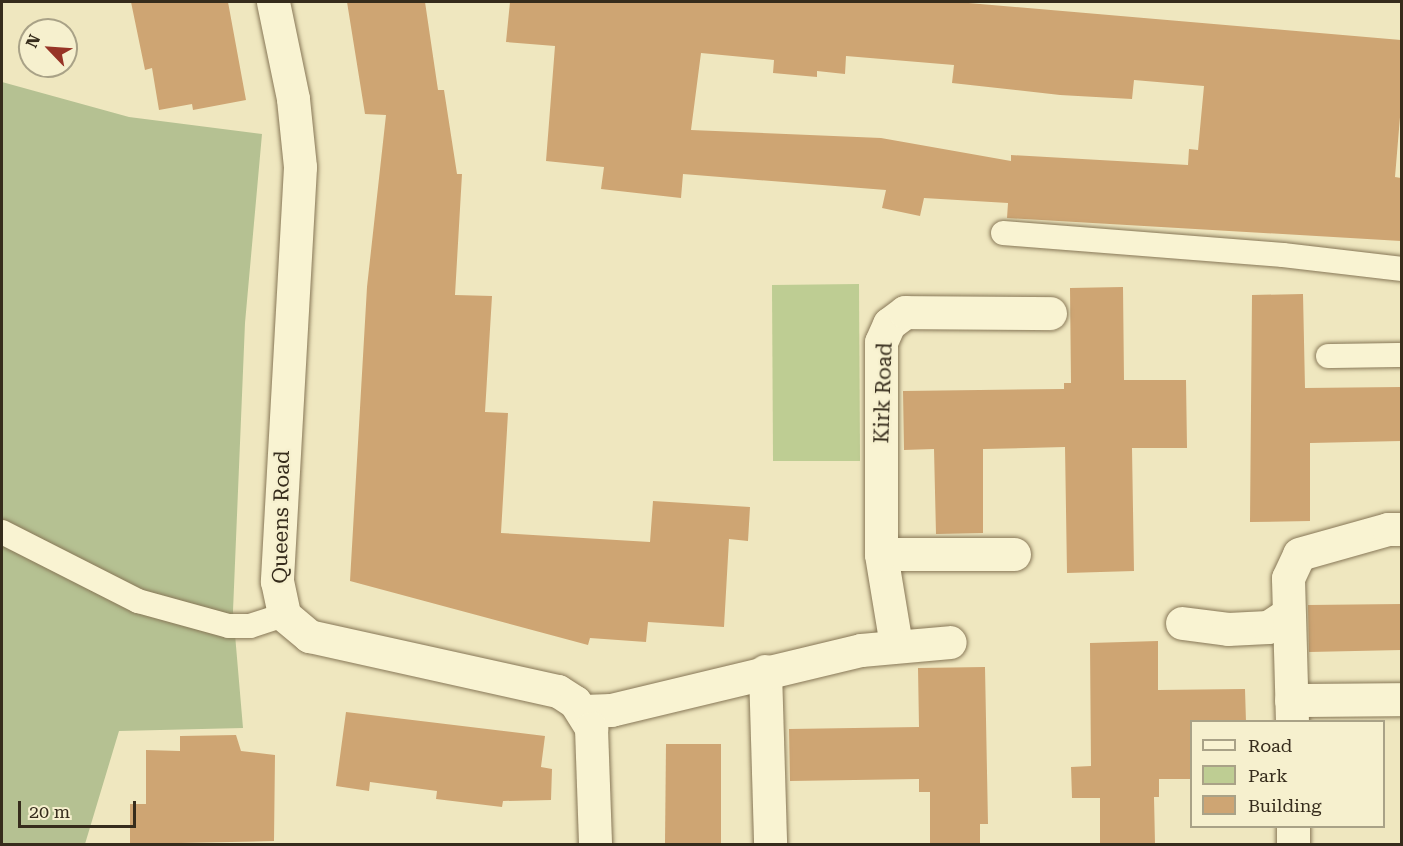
<!DOCTYPE html>
<html>
<head>
<meta charset="utf-8">
<style>
  body { margin:0 }
  #map { position:relative; width:1403px; height:846px; overflow:hidden; background:#efe7bf; font-family:"Roboto Serif",serif }
  div>[style] { position:absolute }
  .green>* { inset:0; background:#becd93 }
  .cemetery>* { inset:0; background:#b5c192 }
  .building>* { inset:0; background:#cea573 }
  .roads { filter:drop-shadow(0 0 2px #877757) drop-shadow(0 0 2px #877757) }
  .lane>* { height:24px; margin:-12px; padding:0 12px; transform-origin:12px; border-radius:12px; background:#f9f3d2 }
  .street>* { height:33px; margin:-16.5px; padding:0 16.5px; transform-origin:16.5px; border-radius:16.5px; background:#f9f3d2 }
  .secondary>* { height:33px; margin:-16.5px; padding:0 16.5px; transform-origin:16.5px; border-radius:16.5px; background:#f9f3d2 }
  span { translate:-50% -50%; white-space:nowrap; text-align:center; line-height:1.15; -webkit-text-stroke:4.5px #f6f0ce; paint-order:stroke }
  .street-label { font-size:21px; color:#362c1c }
  .frame { position:absolute; inset:0; border:3px solid #362c1c; pointer-events:none }
  .legend { position:absolute; left:1190px; top:720px; width:195px; height:108px; box-sizing:border-box; background:#f6f0ce; border:2px solid #a9a287; margin:0; padding:8px 10px; list-style:none; font-size:18px; color:#362c1c }
  .legend li { display:flex; align-items:center; gap:12px; height:30px }
  .legend b { width:30px; border:2px solid #a9a287 }
  .north { position:absolute; left:18px; top:18px; width:60px; height:60px; box-sizing:border-box; background:#f6f0ce; border:2px solid #a9a287; border-radius:50%; rotate:295deg; font-size:16px; font-weight:700; line-height:24px; text-align:center; color:#362c1c }
  .north::after { content:''; display:block; margin:auto; width:21px; height:27px; background:#973426; clip-path:polygon(50% 0,100% 100%,50% 72%,0 100%) }
  .scale { position:absolute; left:18px; top:801px; width:118px; height:27px; box-sizing:border-box; border:3px solid #362c1c; border-top:0; padding-left:8px; font-size:18px; line-height:21px; white-space:nowrap; color:#362c1c; -webkit-text-stroke:4px #f6f0ce; paint-order:stroke }
</style>
</head>
<body>
<div id="map">
  <div class="green">
    <i style="clip-path:polygon(859px 284px,860px 461px,773px 461px,772px 285px)"></i>
  </div>
  <div class="cemetery">
    <i style="clip-path:polygon(2px 82px,129px 117px,262px 134px,245px 323px,233px 611px,243px 728px,119px 731px,85px 844px,2px 844px)"></i>
  </div>
  <div class="building">
    <i style="clip-path:polygon(131px 2px,228px 2px,246px 100px,193px 110px,192px 104px,159px 110px,152px 68px,145px 70px)"></i>
    <i style="clip-path:polygon(347px 2px,425px 2px,438px 90px,444px 90px,457px 174px,462px 174px,455px 295px,492px 296px,485px 412px,508px 413px,501px 533px,650px 542px,653px 501px,750px 507px,748px 541px,729px 539px,724px 627px,648px 622px,646px 642px,590px 638px,588px 645px,350px 581px,367px 287px,386px 115px,365px 114px)"></i>
    <i style="clip-path:polygon(evenodd,510px 2px,957px 2px,1401px 40px,1401px 105px,1395px 177px,1401px 178px,1401px 241px,1007px 218px,1008px 203px,924px 198px,920px 216px,882px 208px,886px 190px,683px 174px,681px 198px,601px 189px,604px 167px,546px 161px,555px 46px,506px 42px,510px 2px,701px 53px,774px 60px,773px 73px,817px 77px,817px 71px,845px 74px,846px 56px,954px 65px,952px 83px,1060px 95px,1132px 99px,1134px 80px,1204px 86px,1198px 150px,1189px 149px,1188px 165px,1011px 155px,1011px 161px,881px 138px,691px 130px,701px 53px)"></i>
    <i style="clip-path:polygon(1123px 287px,1124px 380px,1186px 380px,1187px 448px,1132px 448px,1134px 571px,1067px 573px,1065px 447px,983px 449px,983px 533px,936px 534px,934px 449px,904px 450px,903px 391px,1064px 389px,1064px 383px,1071px 383px,1070px 288px)"></i>
    <i style="clip-path:polygon(1303px 294px,1305px 388px,1401px 387px,1401px 441px,1310px 443px,1310px 521px,1250px 522px,1252px 295px)"></i>
    <i style="clip-path:polygon(1401px 604px,1401px 650px,1309px 652px,1308px 605px)"></i>
    <i style="clip-path:polygon(1158px 641px,1158px 690px,1245px 689px,1246px 722px,1191px 722px,1191px 779px,1159px 779px,1159px 797px,1154px 797px,1155px 844px,1100px 844px,1100px 798px,1072px 798px,1071px 767px,1091px 766px,1090px 643px)"></i>
    <i style="clip-path:polygon(985px 667px,988px 824px,980px 824px,980px 844px,930px 844px,930px 792px,919px 792px,919px 779px,790px 781px,789px 729px,919px 727px,918px 668px)"></i>
    <i style="clip-path:polygon(346px 712px,545px 736px,541px 767px,552px 769px,551px 800px,503px 801px,502px 807px,436px 799px,437px 791px,370px 782px,369px 791px,336px 786px)"></i>
    <i style="clip-path:polygon(236px 735px,241px 751px,275px 755px,274px 841px,130px 844px,130px 804px,146px 804px,146px 750px,180px 751px,180px 736px)"></i>
    <i style="clip-path:polygon(666px 744px,721px 744px,721px 844px,665px 844px)"></i>
  </div>
  <div class="roads">
    <div class="lane">
      <i style="left:1003px;top:233px;width:281px;rotate:4.5deg"></i>
      <i style="left:1283px;top:255px;width:120px;rotate:6.7deg"></i>
      <i style="left:1328px;top:356px;width:74px;rotate:-0.8deg"></i>
      <i style="left:2px;top:532px;width:153px;rotate:26.9deg"></i>
      <i style="left:138px;top:601px;width:94px;rotate:15.4deg"></i>
      <i style="left:229px;top:626px;width:21px"></i>
      <i style="left:250px;top:626px;width:36px;rotate:-18deg"></i>
    </div>
    <div class="street">
      <i style="left:881px;top:554px;width:133px"></i>
      <i style="left:1182px;top:623px;width:46px;rotate:7.4deg"></i>
      <i style="left:1228px;top:629px;width:40px;rotate:-2.9deg"></i>
      <i style="left:1268px;top:627px;width:24px;rotate:-33deg"></i>
      <i style="left:896px;top:645px;width:92px;rotate:-99.4deg"></i>
      <i style="left:881px;top:554px;width:212px;rotate:-90deg"></i>
      <i style="left:881px;top:342px;width:20px;rotate:-66deg"></i>
      <i style="left:889px;top:324px;width:20px;rotate:-37deg"></i>
      <i style="left:905px;top:312px;width:145px;rotate:0.4deg"></i>
      <i style="left:765px;top:671px;width:173px;rotate:88.3deg"></i>
      <i style="left:1291px;top:700px;width:111px;rotate:-0.5deg"></i>
      <i style="left:583px;top:711px;width:28px;rotate:-2deg"></i>
      <i style="left:611px;top:710px;width:257px;rotate:-13.5deg"></i>
      <i style="left:861px;top:650px;width:89px;rotate:-5.1deg"></i>
      <i style="left:1292px;top:722px;width:144px;rotate:-91.6deg"></i>
      <i style="left:1288px;top:578px;width:26px;rotate:-65deg"></i>
      <i style="left:1299px;top:554px;width:92px;rotate:-15.7deg"></i>
      <i style="left:1388px;top:529px;width:14px"></i>
      <i style="left:1293px;top:826px;width:18px;rotate:90deg"></i>
    </div>
    <div class="secondary">
      <i style="left:273px;top:2px;width:99px;rotate:78.3deg"></i>
      <i style="left:293px;top:99px;width:68px;rotate:84.1deg"></i>
      <i style="left:300px;top:167px;width:415px;rotate:93.2deg"></i>
      <i style="left:277px;top:581px;width:35px;rotate:78deg"></i>
      <i style="left:284px;top:615px;width:33px;rotate:40deg"></i>
      <i style="left:309px;top:636px;width:255px;rotate:12.5deg"></i>
      <i style="left:558px;top:691px;width:20px;rotate:33deg"></i>
      <i style="left:575px;top:702px;width:31px;rotate:58deg"></i>
      <i style="left:591px;top:728px;width:116px;rotate:88deg"></i>
    </div>
  </div>
  <div class="street-label">
    <span style="left:883px;top:393px;rotate:-88deg">Kirk Road</span>
    <span style="left:281px;top:517px;rotate:-89deg">Queens Road</span>
  </div>
  <div class="frame"></div>
  <ul class="legend">
  <li><b style="height:8px;background:#f9f3d2"></b>Road</li>
  <li><b style="height:16px;background:#becd93"></b>Park</li>
  <li><b style="height:16px;background:#cea573"></b>Building</li>
  </ul>
  <div class="north">N</div>
  <div class="scale">20 m</div>
</div>
</body>
</html>
